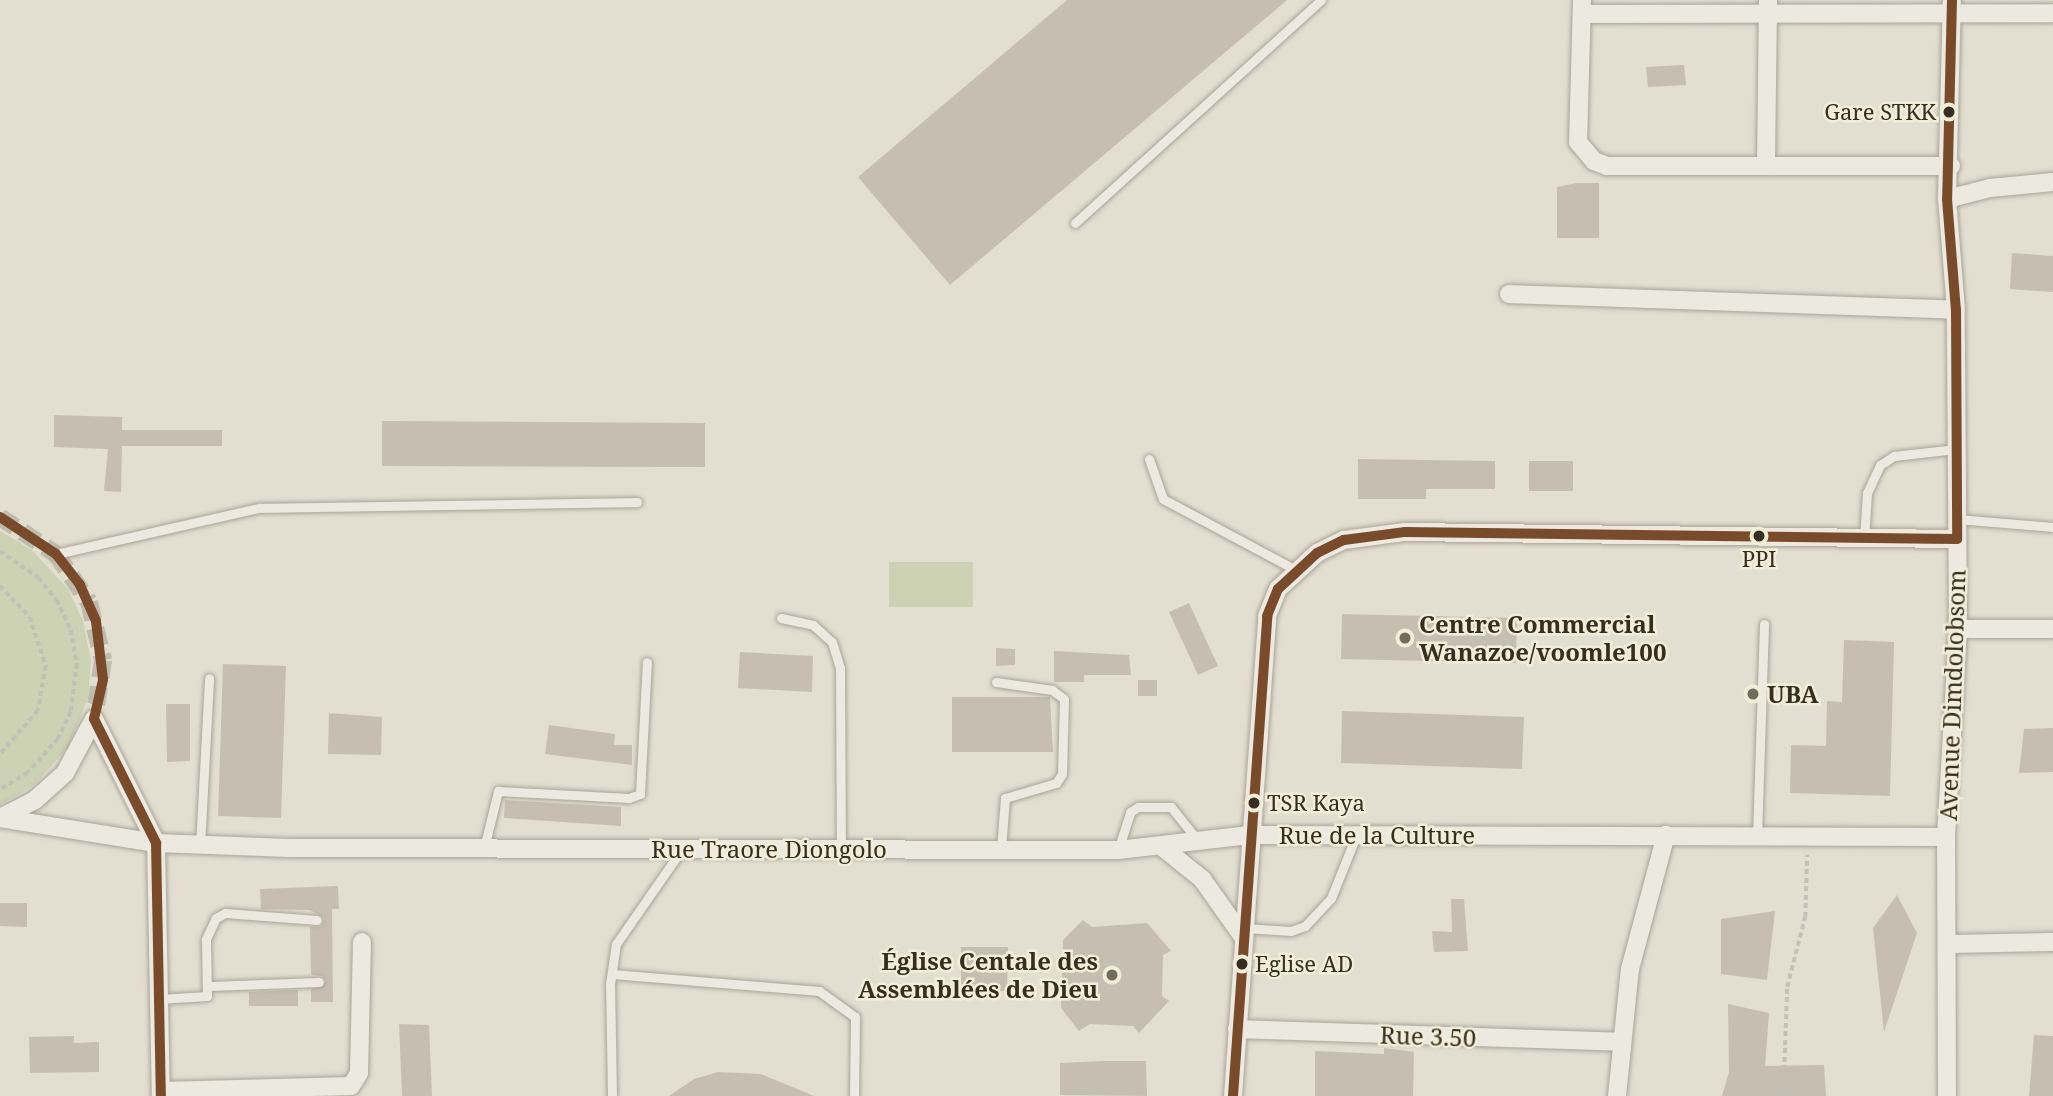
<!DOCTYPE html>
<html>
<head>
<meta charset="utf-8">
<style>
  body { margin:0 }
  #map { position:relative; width:2053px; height:1096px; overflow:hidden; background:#e2dfd0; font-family:"Noto Serif",serif }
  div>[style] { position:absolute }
  .green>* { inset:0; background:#ced2b4 }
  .building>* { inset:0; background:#c6bfb1 }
  .street-tunnel>* { height:18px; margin-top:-9px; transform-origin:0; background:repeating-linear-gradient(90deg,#c0bcad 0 18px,transparent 0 27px) }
  .path>* { height:3.5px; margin-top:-1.75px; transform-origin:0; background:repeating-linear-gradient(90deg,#c3c0b7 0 5px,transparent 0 8.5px) }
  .roads { filter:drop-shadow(0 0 2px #a8a498) drop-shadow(0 0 2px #a8a498) }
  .lane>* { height:9px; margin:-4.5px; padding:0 4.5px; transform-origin:4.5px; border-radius:4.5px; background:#ebe9e0 }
  .street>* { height:18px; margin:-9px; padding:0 9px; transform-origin:9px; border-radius:9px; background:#ebe9e0 }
  .bus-1>* { height:10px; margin:-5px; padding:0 5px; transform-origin:5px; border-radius:5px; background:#7a4b2a }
  .dots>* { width:19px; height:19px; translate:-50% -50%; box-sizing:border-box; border:4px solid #f2edd7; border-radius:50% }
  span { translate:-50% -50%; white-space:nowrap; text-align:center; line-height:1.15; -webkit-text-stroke:5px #f2edd7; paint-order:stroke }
  .bus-label { font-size:22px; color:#362e21 }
  .right { translate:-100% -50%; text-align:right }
  .left { translate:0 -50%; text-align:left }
  .poi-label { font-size:24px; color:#362e21; font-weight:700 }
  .street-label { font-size:24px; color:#362e21 }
</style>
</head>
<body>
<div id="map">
  <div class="green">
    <i style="clip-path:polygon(0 531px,32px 550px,68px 589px,83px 621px,91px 660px,88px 698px,69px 746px,35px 784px,0 805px)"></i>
    <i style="clip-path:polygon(889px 562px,973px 562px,973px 607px,889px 607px)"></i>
  </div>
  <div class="building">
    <i style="clip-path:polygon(1067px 0,1287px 0,950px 285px,858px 177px)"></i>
    <i style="clip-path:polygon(1684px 65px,1686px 85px,1648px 87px,1646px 67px)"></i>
    <i style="clip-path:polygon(1576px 183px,1599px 183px,1599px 238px,1557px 238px,1557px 187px)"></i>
    <i style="clip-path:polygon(2012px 253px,2053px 256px,2053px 292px,2010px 289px)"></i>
    <i style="clip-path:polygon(54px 415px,122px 417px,122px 430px,222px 430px,222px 446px,122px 446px,121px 492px,104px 491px,108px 449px,54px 447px)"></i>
    <i style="clip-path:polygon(382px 421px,705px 423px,705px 467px,382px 466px)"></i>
    <i style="clip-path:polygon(1358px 459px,1495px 461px,1495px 489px,1426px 489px,1426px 499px,1358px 499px)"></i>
    <i style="clip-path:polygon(1529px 461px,1573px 461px,1573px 491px,1529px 491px)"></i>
    <i style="clip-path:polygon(1189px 603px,1218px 666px,1198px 675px,1169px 612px)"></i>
    <i style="clip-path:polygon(1342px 614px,1517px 618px,1516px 663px,1341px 659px)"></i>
    <i style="clip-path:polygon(1844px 640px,1894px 642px,1890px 796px,1790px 793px,1791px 745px,1826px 746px,1827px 701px,1842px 702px)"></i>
    <i style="clip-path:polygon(996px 648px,1015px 649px,1015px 665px,996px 666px)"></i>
    <i style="clip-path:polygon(1054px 651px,1129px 655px,1131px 675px,1084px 675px,1084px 682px,1054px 682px)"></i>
    <i style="clip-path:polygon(740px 652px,813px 656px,812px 692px,738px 688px)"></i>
    <i style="clip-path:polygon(223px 664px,286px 666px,281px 818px,218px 816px)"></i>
    <i style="clip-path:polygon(1138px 680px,1157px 680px,1157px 696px,1138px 696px)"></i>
    <i style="clip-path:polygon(952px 697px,1050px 697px,1053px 752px,952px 752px)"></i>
    <i style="clip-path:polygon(166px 704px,190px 704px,190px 761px,167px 762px)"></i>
    <i style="clip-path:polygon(1342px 711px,1524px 717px,1522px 769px,1341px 763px)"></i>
    <i style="clip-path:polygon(329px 713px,382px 717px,381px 755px,328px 754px)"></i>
    <i style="clip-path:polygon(549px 725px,615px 734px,614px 745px,632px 745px,632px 765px,545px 754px)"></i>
    <i style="clip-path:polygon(2053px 728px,2053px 772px,2019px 773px,2024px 729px)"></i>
    <i style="clip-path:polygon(505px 800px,621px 807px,621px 826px,504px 818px)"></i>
    <i style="clip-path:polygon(338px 886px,339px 909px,332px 909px,333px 1002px,311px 1002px,311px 989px,326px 982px,322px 976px,311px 975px,310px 927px,321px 926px,324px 918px,310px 910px,261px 909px,260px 889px)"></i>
    <i style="clip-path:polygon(1897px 895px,1917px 933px,1884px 1032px,1873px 928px)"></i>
    <i style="clip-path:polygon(1451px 899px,1464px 899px,1468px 951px,1434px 952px,1432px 931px,1452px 932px)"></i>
    <i style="clip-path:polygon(0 903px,27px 903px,27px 927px,0 926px)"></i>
    <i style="clip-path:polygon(1775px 911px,1767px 980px,1721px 974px,1721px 919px)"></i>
    <i style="clip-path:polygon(1083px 920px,1092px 927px,1147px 923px,1171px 951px,1163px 955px,1162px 996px,1169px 1001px,1139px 1033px,1133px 1026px,1090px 1024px,1079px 1031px,1061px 1008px,1063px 940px)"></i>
    <i style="clip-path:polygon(961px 947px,1008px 947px,1007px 991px,961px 991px)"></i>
    <i style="clip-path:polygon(293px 990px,298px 990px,298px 1006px,249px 1006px,249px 992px)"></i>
    <i style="clip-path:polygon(1728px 1004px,1769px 1013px,1765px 1066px,1824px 1065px,1826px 1096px,1722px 1096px,1729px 1072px)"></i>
    <i style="clip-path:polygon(399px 1024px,429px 1025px,432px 1096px,402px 1096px)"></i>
    <i style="clip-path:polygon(2034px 1035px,2053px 1036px,2053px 1096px,2029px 1096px)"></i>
    <i style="clip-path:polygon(74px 1036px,74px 1043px,99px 1042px,99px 1072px,30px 1073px,29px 1037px)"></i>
    <i style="clip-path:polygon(1384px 1048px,1414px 1052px,1413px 1096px,1315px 1096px,1315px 1051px,1384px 1054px)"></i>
    <i style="clip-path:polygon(1103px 1061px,1146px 1061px,1147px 1096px,1060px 1095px,1060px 1063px)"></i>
    <i style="clip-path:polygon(718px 1072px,761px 1074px,814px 1096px,669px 1096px,694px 1079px)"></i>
  </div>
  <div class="street-tunnel">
    <i style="left:0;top:517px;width:67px;rotate:33.5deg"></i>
    <i style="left:56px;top:554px;width:58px;rotate:55.5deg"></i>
    <i style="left:89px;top:602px;width:60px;rotate:76.4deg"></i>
    <i style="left:103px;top:660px;width:60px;rotate:98.7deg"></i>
  </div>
  <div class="path">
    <i style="left:0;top:551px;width:47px;rotate:34.7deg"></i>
    <i style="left:39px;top:578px;width:28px;rotate:51deg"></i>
    <i style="left:57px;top:600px;width:33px;rotate:65deg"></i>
    <i style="left:71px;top:630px;width:35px;rotate:80deg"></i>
    <i style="left:77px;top:664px;width:48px;rotate:97.1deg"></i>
    <i style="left:71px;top:712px;width:30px;rotate:116deg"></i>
    <i style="left:58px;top:739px;width:45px;rotate:131.4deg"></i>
    <i style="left:28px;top:773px;width:33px;rotate:149deg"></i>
    <i style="left:0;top:586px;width:43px;rotate:45.9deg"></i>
    <i style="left:30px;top:617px;width:52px;rotate:71.9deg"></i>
    <i style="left:46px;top:666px;width:46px;rotate:100.1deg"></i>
    <i style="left:38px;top:711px;width:58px;rotate:130.8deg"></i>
    <i style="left:1783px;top:1096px;width:109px;rotate:-87.9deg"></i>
    <i style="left:1787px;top:987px;width:72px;rotate:-75.6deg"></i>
    <i style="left:1805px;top:917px;width:62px;rotate:-88.2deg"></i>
  </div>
  <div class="roads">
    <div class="lane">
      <i style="left:1075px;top:223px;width:332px;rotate:-42.2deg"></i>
      <i style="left:1149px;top:459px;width:42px;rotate:70.7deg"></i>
      <i style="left:1163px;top:499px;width:151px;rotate:28.1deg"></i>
      <i style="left:1957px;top:519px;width:96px;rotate:4.8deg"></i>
      <i style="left:1864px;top:539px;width:46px;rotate:-86.3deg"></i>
      <i style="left:1867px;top:493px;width:31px;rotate:-65deg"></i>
      <i style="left:1880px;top:465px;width:17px;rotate:-33deg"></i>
      <i style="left:1894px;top:456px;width:62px;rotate:-6.4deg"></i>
      <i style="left:56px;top:554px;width:208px;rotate:-12.8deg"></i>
      <i style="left:259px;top:508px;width:378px;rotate:-0.9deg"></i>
      <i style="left:781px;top:618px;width:33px;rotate:12deg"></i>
      <i style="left:813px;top:625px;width:25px;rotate:42deg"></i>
      <i style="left:832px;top:642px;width:27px;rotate:73deg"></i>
      <i style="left:840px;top:668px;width:181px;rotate:89.7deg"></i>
      <i style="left:996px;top:682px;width:57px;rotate:8.1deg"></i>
      <i style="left:1052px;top:690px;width:15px;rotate:37deg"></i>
      <i style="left:1064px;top:699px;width:75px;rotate:91.5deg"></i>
      <i style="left:1062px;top:774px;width:11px;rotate:124deg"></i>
      <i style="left:1056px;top:783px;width:53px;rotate:163.6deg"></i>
      <i style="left:1005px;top:798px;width:51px;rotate:94.5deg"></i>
      <i style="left:1757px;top:836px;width:212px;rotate:-88.1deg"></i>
      <i style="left:200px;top:846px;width:168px;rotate:-86.9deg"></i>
      <i style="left:484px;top:848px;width:59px;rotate:-76.2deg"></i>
      <i style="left:498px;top:791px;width:131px;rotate:3.1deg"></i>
      <i style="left:629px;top:798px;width:12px;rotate:-20deg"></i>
      <i style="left:640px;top:794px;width:132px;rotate:-87deg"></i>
      <i style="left:1118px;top:850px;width:40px;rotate:-72deg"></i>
      <i style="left:1130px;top:812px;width:9px;rotate:-32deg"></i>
      <i style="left:1138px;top:807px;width:33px"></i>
      <i style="left:1171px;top:807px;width:45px;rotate:51.3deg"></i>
      <i style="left:1245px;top:928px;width:46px;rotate:3.7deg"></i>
      <i style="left:1291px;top:931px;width:15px;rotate:-20deg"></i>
      <i style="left:1305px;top:926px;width:38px;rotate:-47deg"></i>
      <i style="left:1331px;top:898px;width:67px;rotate:-68deg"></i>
      <i style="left:612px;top:974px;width:208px;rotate:4.7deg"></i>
      <i style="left:819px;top:991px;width:44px;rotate:35.8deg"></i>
      <i style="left:855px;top:1017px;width:79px;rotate:90.7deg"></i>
      <i style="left:210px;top:986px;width:109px;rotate:-2.1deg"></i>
      <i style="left:159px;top:999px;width:48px;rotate:-3.6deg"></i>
      <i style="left:207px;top:996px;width:57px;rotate:-91deg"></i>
      <i style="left:206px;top:939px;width:23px;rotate:-65deg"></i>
      <i style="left:216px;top:918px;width:10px;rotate:-29deg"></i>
      <i style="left:225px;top:913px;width:92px;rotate:4.4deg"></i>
      <i style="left:612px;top:1096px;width:112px;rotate:-91deg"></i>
      <i style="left:610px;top:984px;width:40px;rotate:-81.5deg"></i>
      <i style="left:616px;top:944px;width:116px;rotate:-55.2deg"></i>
    </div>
    <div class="street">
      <i style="left:1582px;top:0;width:142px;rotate:91.6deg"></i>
      <i style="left:1578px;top:142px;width:25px;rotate:50deg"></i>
      <i style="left:1594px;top:161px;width:14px;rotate:21deg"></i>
      <i style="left:1607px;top:166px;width:344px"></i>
      <i style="left:1582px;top:14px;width:471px;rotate:-0.1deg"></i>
      <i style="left:1766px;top:165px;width:165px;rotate:-89.3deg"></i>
      <i style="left:1947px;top:199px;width:44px;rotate:-14.3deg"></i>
      <i style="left:1990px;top:188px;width:63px;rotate:-5.4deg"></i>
      <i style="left:1509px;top:294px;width:447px;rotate:2deg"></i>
      <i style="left:1958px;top:629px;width:95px"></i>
      <i style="left:94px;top:719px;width:139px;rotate:63.4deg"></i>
      <i style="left:156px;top:843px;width:253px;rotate:88.9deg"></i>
      <i style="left:0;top:818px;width:158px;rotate:9.1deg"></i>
      <i style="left:156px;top:843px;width:133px;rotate:2.2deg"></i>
      <i style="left:289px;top:848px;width:829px;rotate:0.14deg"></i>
      <i style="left:1118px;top:850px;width:132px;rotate:-6.5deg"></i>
      <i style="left:1249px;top:835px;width:697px;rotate:0.16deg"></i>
      <i style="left:0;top:818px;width:39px;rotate:-27deg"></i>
      <i style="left:35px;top:800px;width:40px;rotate:-42deg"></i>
      <i style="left:65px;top:773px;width:61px;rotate:-61.8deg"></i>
      <i style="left:1161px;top:846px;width:53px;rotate:38.8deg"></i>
      <i style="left:1202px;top:879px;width:72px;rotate:54.6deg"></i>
      <i style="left:1947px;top:944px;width:106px;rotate:-1.1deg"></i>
      <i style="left:1237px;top:1029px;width:382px;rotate:1.9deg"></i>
      <i style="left:161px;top:1091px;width:190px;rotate:-1.5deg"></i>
      <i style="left:351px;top:1086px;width:15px;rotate:-58deg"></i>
      <i style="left:359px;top:1073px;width:131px;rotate:-88.7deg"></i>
      <i style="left:1233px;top:1096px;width:481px;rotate:-85.9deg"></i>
      <i style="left:1267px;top:616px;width:29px;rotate:-68deg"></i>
      <i style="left:1278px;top:589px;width:53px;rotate:-42.7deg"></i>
      <i style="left:1317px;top:553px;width:30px;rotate:-26deg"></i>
      <i style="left:1344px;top:540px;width:62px;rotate:-7.5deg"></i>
      <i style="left:1405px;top:532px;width:552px;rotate:0.73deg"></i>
      <i style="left:1617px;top:1096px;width:128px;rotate:-84.2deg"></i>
      <i style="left:1630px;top:969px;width:139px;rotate:-75deg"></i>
      <i style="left:1947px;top:1096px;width:259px;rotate:-90.2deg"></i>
      <i style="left:1946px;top:837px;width:208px;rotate:-86.7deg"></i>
      <i style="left:1958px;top:629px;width:319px;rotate:-90.4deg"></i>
      <i style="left:1956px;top:310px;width:111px;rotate:-94.6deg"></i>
      <i style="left:1947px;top:199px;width:199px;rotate:-88.6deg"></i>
    </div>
  </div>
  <div class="bus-1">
    <i style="left:1952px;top:0;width:199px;rotate:91.4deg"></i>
    <i style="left:1947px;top:199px;width:111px;rotate:85.4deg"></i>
    <i style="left:1956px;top:310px;width:229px;rotate:89.7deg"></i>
    <i style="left:0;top:517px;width:67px;rotate:33.5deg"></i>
    <i style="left:56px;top:554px;width:39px;rotate:52deg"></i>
    <i style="left:80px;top:585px;width:39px;rotate:66deg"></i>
    <i style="left:96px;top:621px;width:59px;rotate:83.2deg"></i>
    <i style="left:103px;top:680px;width:40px;rotate:103deg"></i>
    <i style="left:94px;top:719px;width:139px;rotate:63.4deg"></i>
    <i style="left:156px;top:843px;width:253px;rotate:88.9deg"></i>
    <i style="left:1233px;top:1096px;width:481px;rotate:-85.9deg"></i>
    <i style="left:1267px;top:616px;width:29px;rotate:-68deg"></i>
    <i style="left:1278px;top:589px;width:53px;rotate:-42.7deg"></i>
    <i style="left:1317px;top:553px;width:30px;rotate:-26deg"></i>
    <i style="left:1344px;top:540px;width:62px;rotate:-7.5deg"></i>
    <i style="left:1405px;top:532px;width:552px;rotate:0.73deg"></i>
  </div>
  <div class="dots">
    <i style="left:1949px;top:112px;background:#362e21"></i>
    <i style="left:1759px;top:536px;background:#362e21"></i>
    <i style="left:1405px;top:638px;background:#726c5e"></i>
    <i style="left:1753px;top:694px;background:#726c5e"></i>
    <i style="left:1254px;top:803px;background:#362e21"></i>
    <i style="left:1242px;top:964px;background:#362e21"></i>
    <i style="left:1112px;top:975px;background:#726c5e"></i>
  </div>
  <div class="bus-label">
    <span class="right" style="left:1936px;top:112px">Gare STKK</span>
    <span style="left:1759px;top:559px">PPI</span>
    <span class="left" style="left:1267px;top:803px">TSR Kaya</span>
    <span class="left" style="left:1255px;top:964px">Eglise AD</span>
  </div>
  <div class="poi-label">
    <span class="left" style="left:1419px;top:638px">Centre Commercial<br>Wanazoe/voomle100</span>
    <span class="left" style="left:1767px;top:694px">UBA</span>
    <span class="right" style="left:1098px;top:975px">Église Centale des<br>Assemblées de Dieu</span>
  </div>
  <div class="street-label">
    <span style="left:1952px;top:695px;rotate:-88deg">Avenue Dimdolobsom</span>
    <span style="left:1377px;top:835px">Rue de la Culture</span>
    <span style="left:769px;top:849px">Rue Traore Diongolo</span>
    <span style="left:1428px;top:1036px;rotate:2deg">Rue 3.50</span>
  </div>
</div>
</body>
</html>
